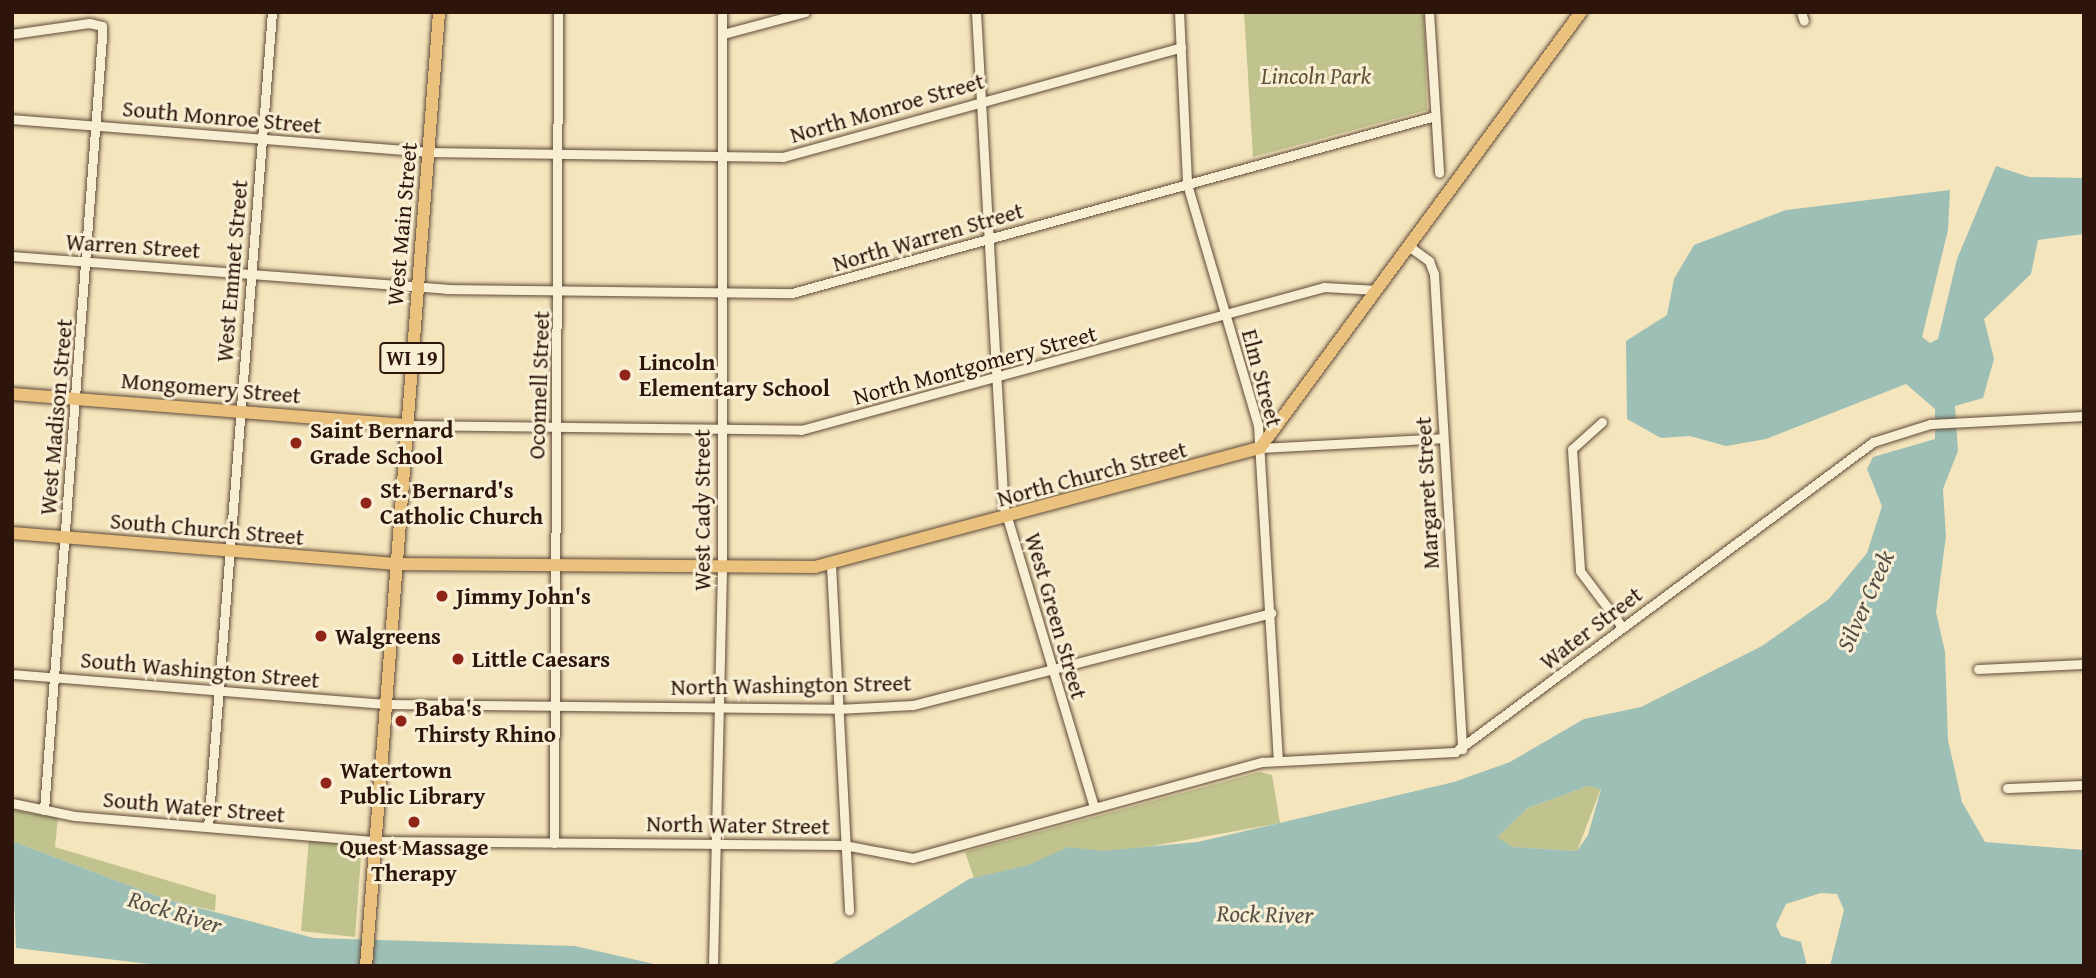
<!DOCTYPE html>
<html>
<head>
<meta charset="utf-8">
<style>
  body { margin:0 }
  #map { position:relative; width:2096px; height:978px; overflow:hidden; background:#f5e5bc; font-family:"Gentium Book Plus",serif }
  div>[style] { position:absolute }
  .green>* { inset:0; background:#c0c38d }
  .water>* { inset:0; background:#9dbfb5 }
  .roads { filter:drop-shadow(0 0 2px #5f4938) drop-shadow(0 0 2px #5f4938) }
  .minor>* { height:9px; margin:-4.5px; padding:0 4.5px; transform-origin:4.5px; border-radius:4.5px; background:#f8eed3 }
  .major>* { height:12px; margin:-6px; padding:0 6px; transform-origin:6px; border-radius:6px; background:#eac27e }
  .dots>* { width:19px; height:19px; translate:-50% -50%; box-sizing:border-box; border:4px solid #f8eed3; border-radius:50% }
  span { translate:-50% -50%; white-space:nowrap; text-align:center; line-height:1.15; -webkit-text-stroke:6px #f8eed3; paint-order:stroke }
  .shield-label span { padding:2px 5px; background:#f8eed3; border:2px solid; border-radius:5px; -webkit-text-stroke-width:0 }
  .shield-label { font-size:21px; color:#2d150c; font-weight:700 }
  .park-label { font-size:23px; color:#605239; font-style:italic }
  .street-label { font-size:23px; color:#2d150c }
  .poi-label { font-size:23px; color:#2d150c; font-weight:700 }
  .left { translate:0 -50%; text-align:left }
  .water-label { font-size:24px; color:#545047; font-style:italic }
  .frame { position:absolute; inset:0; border:14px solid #2d150c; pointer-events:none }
</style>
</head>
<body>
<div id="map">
  <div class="green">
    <i style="clip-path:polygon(1244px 12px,1424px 12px,1427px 110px,1253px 157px)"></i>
    <i style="clip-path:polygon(1260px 772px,1272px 775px,1280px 823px,974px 878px,965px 852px)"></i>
    <i style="clip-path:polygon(1588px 786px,1601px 788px,1577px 851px,1511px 847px,1496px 837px,1528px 808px)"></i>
    <i style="clip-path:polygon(12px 810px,58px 818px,55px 847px,216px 895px,215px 911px,165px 899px,12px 841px)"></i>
    <i style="clip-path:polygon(309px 839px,362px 843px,355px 937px,301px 931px)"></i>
  </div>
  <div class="water">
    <i style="clip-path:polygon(evenodd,1996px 166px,2029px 177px,2084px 178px,2084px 234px,2038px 240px,2031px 274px,1984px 319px,1994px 359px,1983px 398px,1955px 406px,1958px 451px,1943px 489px,1946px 536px,1936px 612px,1945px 652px,1948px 740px,1962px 802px,1985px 842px,2084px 850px,2084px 966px,1830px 966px,1844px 910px,1837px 894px,1821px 893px,1786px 904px,1776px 925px,1781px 936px,1801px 942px,1807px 966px,829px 966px,969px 879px,1029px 865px,1068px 847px,1103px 851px,1198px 842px,1454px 782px,1510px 762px,1584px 719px,1641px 707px,1762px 646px,1829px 599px,1867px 553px,1882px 506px,1867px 469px,1873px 457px,1935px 439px,1935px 409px,1906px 384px,1766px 439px,1726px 446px,1690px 436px,1661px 438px,1627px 419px,1626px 341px,1667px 315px,1674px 279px,1694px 245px,1786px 210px,1950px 190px,1948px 230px,1922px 337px,1930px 343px,1938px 339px,1957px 259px,1996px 166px,1588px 786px,1601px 789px,1588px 835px,1577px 851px,1512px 847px,1497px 837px,1528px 808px,1588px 786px)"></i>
    <i style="clip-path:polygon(12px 841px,165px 899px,314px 938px,575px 946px,663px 966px,166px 966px,16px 948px)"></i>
  </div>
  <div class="roads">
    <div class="minor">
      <i style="left:976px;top:12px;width:496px;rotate:86.8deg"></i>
      <i style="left:1004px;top:507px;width:313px;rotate:73.3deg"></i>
      <i style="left:1179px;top:12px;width:172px;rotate:87.3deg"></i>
      <i style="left:1187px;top:184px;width:251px;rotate:73.6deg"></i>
      <i style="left:1258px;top:425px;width:336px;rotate:86.6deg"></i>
      <i style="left:1429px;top:12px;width:161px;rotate:86.4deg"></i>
      <i style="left:1801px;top:12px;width:9px;rotate:72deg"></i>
      <i style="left:12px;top:34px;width:78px;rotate:-8.1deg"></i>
      <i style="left:89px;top:23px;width:13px;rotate:13deg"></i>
      <i style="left:102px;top:26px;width:11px;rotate:90deg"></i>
      <i style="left:102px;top:37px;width:775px;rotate:94.29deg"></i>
      <i style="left:723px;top:34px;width:85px;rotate:-15deg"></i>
      <i style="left:12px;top:119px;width:418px;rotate:4.5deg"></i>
      <i style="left:429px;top:152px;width:354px;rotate:0.8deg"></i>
      <i style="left:783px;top:157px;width:413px;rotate:-15.4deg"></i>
      <i style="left:1410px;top:247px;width:24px;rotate:36deg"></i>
      <i style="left:1429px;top:261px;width:14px;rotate:69deg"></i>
      <i style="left:1434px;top:274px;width:476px;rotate:86.6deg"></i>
      <i style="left:12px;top:256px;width:435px;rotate:4.3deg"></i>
      <i style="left:446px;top:289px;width:346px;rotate:0.7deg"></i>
      <i style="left:792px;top:293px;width:667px;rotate:-15.39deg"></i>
      <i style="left:1602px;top:422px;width:40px;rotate:138deg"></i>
      <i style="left:1572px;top:449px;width:122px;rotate:86.2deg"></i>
      <i style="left:1580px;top:571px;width:71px;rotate:53deg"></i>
      <i style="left:407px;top:425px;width:394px;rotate:0.7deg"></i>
      <i style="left:801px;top:430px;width:542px;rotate:-15.29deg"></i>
      <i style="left:1324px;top:287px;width:53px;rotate:3.2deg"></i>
      <i style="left:1260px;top:448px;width:182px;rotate:-3.1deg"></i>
      <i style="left:831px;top:565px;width:346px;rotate:87deg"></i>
      <i style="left:1978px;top:669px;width:106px;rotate:-2.7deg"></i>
      <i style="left:12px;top:674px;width:373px;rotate:4.6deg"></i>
      <i style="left:384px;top:704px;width:453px;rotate:0.6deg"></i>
      <i style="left:837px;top:709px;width:76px;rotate:-3deg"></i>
      <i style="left:913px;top:705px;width:370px;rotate:-14.4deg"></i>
      <i style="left:2007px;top:788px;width:77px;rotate:-2.2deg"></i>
      <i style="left:12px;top:803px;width:64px;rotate:11.7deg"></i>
      <i style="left:75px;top:816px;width:299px;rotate:4.8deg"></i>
      <i style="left:373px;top:841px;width:471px;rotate:0.5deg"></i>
      <i style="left:844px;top:845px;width:70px;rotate:10.7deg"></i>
      <i style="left:913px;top:858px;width:362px;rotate:-15.4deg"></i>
      <i style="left:1262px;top:762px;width:193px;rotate:-3deg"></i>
      <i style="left:1455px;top:752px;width:520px;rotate:-36.56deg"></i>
      <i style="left:1873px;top:442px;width:60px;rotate:-17.5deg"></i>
      <i style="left:1930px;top:424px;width:154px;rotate:-3deg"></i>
      <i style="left:208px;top:827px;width:818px;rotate:-85.51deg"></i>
      <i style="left:554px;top:843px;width:831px;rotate:-89.72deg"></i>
      <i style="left:713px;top:966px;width:399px;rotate:-88.7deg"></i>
      <i style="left:722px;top:567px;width:555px;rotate:-90deg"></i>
    </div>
    <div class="major">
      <i style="left:12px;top:394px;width:396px;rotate:4.5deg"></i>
      <i style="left:12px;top:533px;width:386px;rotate:4.6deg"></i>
      <i style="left:397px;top:564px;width:418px;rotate:0.4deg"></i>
      <i style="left:815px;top:567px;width:461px;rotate:-15deg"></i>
      <i style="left:1260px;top:448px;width:541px;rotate:-53.64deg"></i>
      <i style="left:366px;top:966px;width:957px;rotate:-85.62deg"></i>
    </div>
  </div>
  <div class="dots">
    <i style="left:625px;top:375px;background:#8f2418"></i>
    <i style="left:296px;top:443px;background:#8f2418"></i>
    <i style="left:366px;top:503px;background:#8f2418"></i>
    <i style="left:442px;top:596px;background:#8f2418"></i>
    <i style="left:321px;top:636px;background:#8f2418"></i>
    <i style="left:458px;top:659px;background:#8f2418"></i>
    <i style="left:401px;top:721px;background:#8f2418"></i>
    <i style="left:326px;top:783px;background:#8f2418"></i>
    <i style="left:414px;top:822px;background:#8f2418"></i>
  </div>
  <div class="shield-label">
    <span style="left:412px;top:358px">WI 19</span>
  </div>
  <div class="park-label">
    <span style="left:1316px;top:76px">Lincoln Park</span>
  </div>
  <div class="street-label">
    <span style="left:887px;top:108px;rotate:-16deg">North Monroe Street</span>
    <span style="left:222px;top:117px;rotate:5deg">South Monroe Street</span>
    <span style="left:402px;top:224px;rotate:-85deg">West Main Street</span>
    <span style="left:928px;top:237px;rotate:-16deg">North Warren Street</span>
    <span style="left:133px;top:246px;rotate:4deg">Warren Street</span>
    <span style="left:232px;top:271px;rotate:-85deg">West Emmet Street</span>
    <span style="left:975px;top:365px;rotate:-15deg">North Montgomery Street</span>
    <span style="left:1262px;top:378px;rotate:75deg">Elm Street</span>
    <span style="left:539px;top:385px;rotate:-88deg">Oconnell Street</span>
    <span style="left:211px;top:388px;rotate:5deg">Mongomery Street</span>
    <span style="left:56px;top:417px;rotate:-85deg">West Madison Street</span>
    <span style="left:1092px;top:474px;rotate:-15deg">North Church Street</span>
    <span style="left:1427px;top:493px;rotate:-93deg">Margaret Street</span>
    <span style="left:702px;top:510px;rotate:-90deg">West Cady Street</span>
    <span style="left:207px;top:529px;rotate:5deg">South Church Street</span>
    <span style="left:1056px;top:616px;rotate:74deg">West Green Street</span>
    <span style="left:1591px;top:628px;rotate:-37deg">Water Street</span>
    <span style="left:200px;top:670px;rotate:5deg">South Washington Street</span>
    <span style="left:791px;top:685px;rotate:-1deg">North Washington Street</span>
    <span style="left:194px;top:807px;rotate:5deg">South Water Street</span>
    <span style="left:738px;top:825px;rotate:1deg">North Water Street</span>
  </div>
  <div class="poi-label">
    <span class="left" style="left:639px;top:375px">Lincoln<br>Elementary School</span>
    <span class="left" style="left:310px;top:443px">Saint Bernard<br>Grade School</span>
    <span class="left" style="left:380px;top:503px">St. Bernard's<br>Catholic Church</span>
    <span class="left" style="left:456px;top:596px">Jimmy John's</span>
    <span class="left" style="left:335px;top:636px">Walgreens</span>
    <span class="left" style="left:472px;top:659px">Little Caesars</span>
    <span class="left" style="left:415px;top:721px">Baba's<br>Thirsty Rhino</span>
    <span class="left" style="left:340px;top:783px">Watertown<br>Public Library</span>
    <span style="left:414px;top:860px">Quest Massage<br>Therapy</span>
  </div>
  <div class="water-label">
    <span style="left:1865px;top:601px;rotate:-66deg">Silver Creek</span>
    <span style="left:175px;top:912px;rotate:17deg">Rock River</span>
    <span style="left:1265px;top:914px;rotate:1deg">Rock River</span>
  </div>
  <div class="frame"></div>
</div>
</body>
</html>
